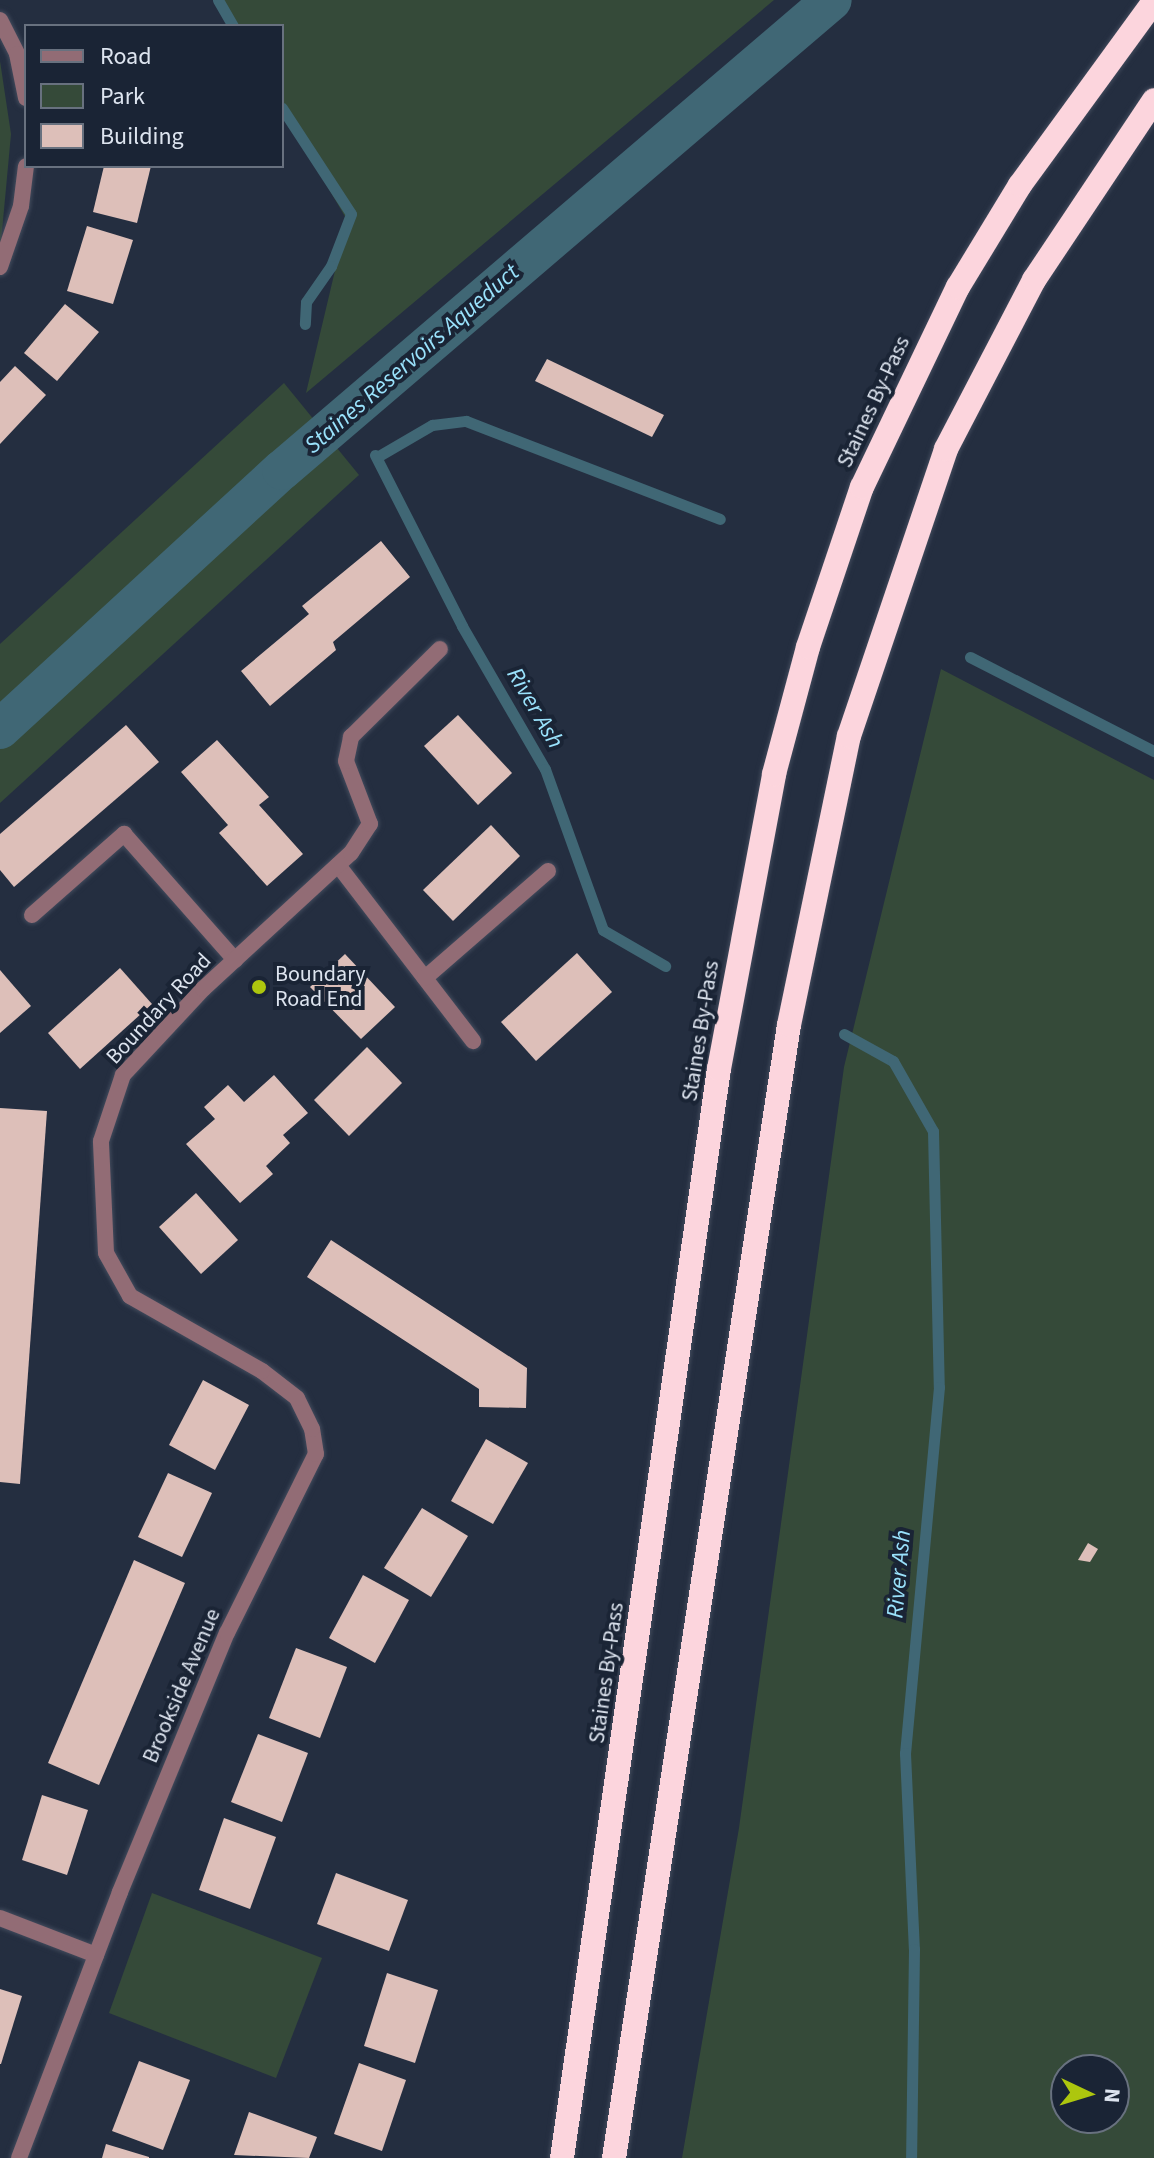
<!DOCTYPE html>
<html>
<head>
<meta charset="utf-8">
<style>
  body { margin:0 }
  #map { position:relative; width:1154px; height:2158px; overflow:hidden; background:#242e40; font-family:"Source Sans 3",sans-serif }
  div>[style] { position:absolute }
  .green>* { inset:0; background:#354a39 }
  .stream>* { height:11px; margin:-5.5px; padding:0 5.5px; transform-origin:5.5px; border-radius:5.5px; background:#406775 }
  .canal>* { height:40px; margin:-20px; padding:0 20px; transform-origin:20px; border-radius:20px; background:#406775 }
  .building>* { inset:0; background:#ddbfb9 }
  .roads { filter:drop-shadow(0 0 2px #424b5c) drop-shadow(0 0 2px #424b5c) }
  .street>* { height:16px; margin:-8px; padding:0 8px; transform-origin:8px; border-radius:8px; background:#926c75 }
  .highway>* { height:24px; margin:-12px; padding:0 12px; transform-origin:12px; border-radius:12px; background:#fcd5dd }
  .dots>* { width:22px; height:22px; translate:-50% -50%; box-sizing:border-box; border:4px solid #1a2435; border-radius:50% }
  span { translate:-50% -50%; white-space:nowrap; text-align:center; line-height:1.15; -webkit-text-stroke:8px #1a2435; paint-order:stroke }
  .street-label { font-size:22px; color:#dde4ef }
  .poi-label { font-size:22px; color:#dde4ef }
  .left { translate:0 -50%; text-align:left }
  .water-label { font-size:24px; color:#9ae2fc; font-style:italic }
  .legend { position:absolute; left:24px; top:24px; width:260px; height:144px; box-sizing:border-box; background:#1a2435; border:2px solid #68717f; margin:0; padding:10px 14px; list-style:none; font-size:24px; color:#dde4ef }
  .legend li { display:flex; align-items:center; gap:16px; height:40px }
  .legend b { width:40px; border:2px solid #68717f }
  .north { position:absolute; left:1050px; top:2054px; width:80px; height:80px; box-sizing:border-box; background:#1a2435; border:2px solid #68717f; border-radius:50%; rotate:94deg; font-size:22px; font-weight:700; line-height:32px; text-align:center; color:#dde4ef }
  .north::after { content:''; display:block; margin:auto; width:28px; height:36px; background:#adc60e; clip-path:polygon(50% 0,100% 100%,50% 72%,0 100%) }
</style>
</head>
<body>
<div id="map">
  <div class="green">
    <i style="clip-path:polygon(218px 0,774px 0,306px 393px,347px 220px,282px 109px,282px 26px,234px 26px)"></i>
    <i style="clip-path:polygon(0 61px,11px 134px,0 253px)"></i>
    <i style="clip-path:polygon(284px 383px,359px 475px,0 803px,0 644px)"></i>
    <i style="clip-path:polygon(evenodd,941px 669px,1154px 780px,1154px 2158px,682px 2158px,739px 1828px,844px 1067px,941px 669px,1066px 2070px,1114px 2070px,1114px 2118px,1066px 2118px,1066px 2070px)"></i>
    <i style="clip-path:polygon(152px 1893px,322px 1958px,276px 2078px,109px 2013px)"></i>
  </div>
  <div class="stream">
    <i style="left:218px;top:0;width:30px;rotate:60deg"></i>
    <i style="left:282px;top:108px;width:126px;rotate:56.9deg"></i>
    <i style="left:351px;top:214px;width:56px;rotate:111deg"></i>
    <i style="left:331px;top:266px;width:44px;rotate:124.8deg"></i>
    <i style="left:306px;top:302px;width:22px;rotate:93deg"></i>
    <i style="left:375px;top:455px;width:192px;rotate:63deg"></i>
    <i style="left:462px;top:626px;width:165px;rotate:59.9deg"></i>
    <i style="left:545px;top:769px;width:171px;rotate:70.2deg"></i>
    <i style="left:603px;top:930px;width:72px;rotate:30.1deg"></i>
    <i style="left:377px;top:457px;width:64px;rotate:-30.2deg"></i>
    <i style="left:432px;top:425px;width:34px;rotate:-7deg"></i>
    <i style="left:466px;top:421px;width:272px;rotate:21.1deg"></i>
    <i style="left:970px;top:657px;width:207px;rotate:27.1deg"></i>
    <i style="left:844px;top:1034px;width:56px;rotate:28.9deg"></i>
    <i style="left:893px;top:1061px;width:81px;rotate:60.3deg"></i>
    <i style="left:933px;top:1131px;width:256px;rotate:88.7deg"></i>
    <i style="left:939px;top:1387px;width:368px;rotate:95.3deg"></i>
    <i style="left:905px;top:1753px;width:196px;rotate:87.4deg"></i>
    <i style="left:914px;top:1949px;width:209px;rotate:90.8deg"></i>
  </div>
  <div class="canal">
    <i style="left:0;top:729px;width:383px;rotate:-42.6deg"></i>
    <i style="left:282px;top:470px;width:723px;rotate:-40.52deg"></i>
  </div>
  <div class="building">
    <i style="clip-path:polygon(104px 166px,151px 166px,137px 223px,93px 212px)"></i>
    <i style="clip-path:polygon(87px 226px,133px 240px,113px 304px,67px 291px)"></i>
    <i style="clip-path:polygon(65px 304px,99px 332px,57px 381px,24px 353px)"></i>
    <i style="clip-path:polygon(547px 359px,664px 415px,652px 437px,535px 381px)"></i>
    <i style="clip-path:polygon(15px 366px,46px 395px,0 444px,0 382px)"></i>
    <i style="clip-path:polygon(381px 541px,410px 577px,333px 642px,336px 650px,270px 706px,241px 671px,309px 614px,302px 606px)"></i>
    <i style="clip-path:polygon(458px 715px,512px 773px,478px 805px,424px 746px)"></i>
    <i style="clip-path:polygon(126px 725px,159px 762px,14px 887px,0 870px,0 834px)"></i>
    <i style="clip-path:polygon(217px 740px,269px 797px,259px 805px,303px 854px,267px 886px,219px 833px,228px 825px,181px 772px)"></i>
    <i style="clip-path:polygon(491px 825px,520px 856px,453px 921px,423px 890px)"></i>
    <i style="clip-path:polygon(577px 953px,612px 992px,536px 1061px,501px 1022px)"></i>
    <i style="clip-path:polygon(345px 954px,395px 1007px,361px 1039px,310px 987px)"></i>
    <i style="clip-path:polygon(120px 968px,152px 1004px,80px 1069px,48px 1033px)"></i>
    <i style="clip-path:polygon(0 970px,31px 1006px,0 1033px)"></i>
    <i style="clip-path:polygon(367px 1047px,402px 1083px,349px 1136px,314px 1100px)"></i>
    <i style="clip-path:polygon(274px 1075px,308px 1113px,283px 1135px,290px 1143px,266px 1166px,273px 1174px,240px 1203px,186px 1144px,215px 1119px,204px 1107px,228px 1085px,244px 1102px)"></i>
    <i style="clip-path:polygon(0 1108px,47px 1111px,20px 1484px,0 1482px)"></i>
    <i style="clip-path:polygon(196px 1193px,238px 1240px,201px 1274px,159px 1227px)"></i>
    <i style="clip-path:polygon(331px 1240px,527px 1368px,526px 1408px,479px 1407px,479px 1389px,307px 1277px)"></i>
    <i style="clip-path:polygon(203px 1380px,249px 1405px,215px 1470px,169px 1445px)"></i>
    <i style="clip-path:polygon(486px 1439px,528px 1463px,493px 1524px,451px 1501px)"></i>
    <i style="clip-path:polygon(168px 1473px,212px 1493px,182px 1557px,138px 1537px)"></i>
    <i style="clip-path:polygon(422px 1508px,468px 1536px,431px 1597px,384px 1568px)"></i>
    <i style="clip-path:polygon(1088px 1543px,1098px 1549px,1090px 1562px,1078px 1560px)"></i>
    <i style="clip-path:polygon(134px 1560px,185px 1583px,99px 1785px,48px 1763px)"></i>
    <i style="clip-path:polygon(363px 1575px,409px 1600px,375px 1663px,329px 1638px)"></i>
    <i style="clip-path:polygon(296px 1648px,347px 1667px,320px 1738px,269px 1718px)"></i>
    <i style="clip-path:polygon(258px 1734px,308px 1753px,282px 1822px,231px 1802px)"></i>
    <i style="clip-path:polygon(42px 1795px,88px 1810px,67px 1875px,22px 1860px)"></i>
    <i style="clip-path:polygon(224px 1818px,276px 1837px,250px 1909px,199px 1890px)"></i>
    <i style="clip-path:polygon(336px 1873px,408px 1900px,389px 1951px,317px 1924px)"></i>
    <i style="clip-path:polygon(387px 1973px,438px 1990px,415px 2063px,364px 2046px)"></i>
    <i style="clip-path:polygon(0 1989px,22px 1996px,1px 2064px,0 2064px)"></i>
    <i style="clip-path:polygon(139px 2061px,190px 2080px,163px 2150px,112px 2131px)"></i>
    <i style="clip-path:polygon(359px 2063px,406px 2080px,382px 2151px,334px 2134px)"></i>
    <i style="clip-path:polygon(249px 2112px,317px 2137px,309px 2158px,234px 2155px)"></i>
    <i style="clip-path:polygon(106px 2144px,149px 2157px,149px 2158px,102px 2158px)"></i>
  </div>
  <div class="roads">
    <div class="street">
      <i style="left:0;top:20px;width:38px;rotate:63deg"></i>
      <i style="left:17px;top:54px;width:45px;rotate:78.4deg"></i>
      <i style="left:0;top:267px;width:65px;rotate:-71deg"></i>
      <i style="left:21px;top:206px;width:40px;rotate:-82.9deg"></i>
      <i style="left:338px;top:865px;width:222px;rotate:52.5deg"></i>
      <i style="left:32px;top:915px;width:123px;rotate:-41.4deg"></i>
      <i style="left:124px;top:834px;width:168px;rotate:48.6deg"></i>
      <i style="left:425px;top:978px;width:163px;rotate:-41deg"></i>
      <i style="left:0;top:1918px;width:103px;rotate:21.1deg"></i>
      <i style="left:19px;top:2158px;width:285px;rotate:-69.2deg"></i>
      <i style="left:120px;top:1892px;width:280px;rotate:-67.6deg"></i>
      <i style="left:227px;top:1633px;width:200px;rotate:-63.6deg"></i>
      <i style="left:316px;top:1454px;width:25px;rotate:-99deg"></i>
      <i style="left:312px;top:1429px;width:34px;rotate:-116deg"></i>
      <i style="left:297px;top:1398px;width:44px;rotate:-142.4deg"></i>
      <i style="left:262px;top:1371px;width:152px;rotate:-150.4deg"></i>
      <i style="left:130px;top:1296px;width:49px;rotate:-119.2deg"></i>
      <i style="left:106px;top:1253px;width:112px;rotate:-92.6deg"></i>
      <i style="left:101px;top:1141px;width:70px;rotate:-71.6deg"></i>
      <i style="left:123px;top:1075px;width:117px;rotate:-47.1deg"></i>
      <i style="left:203px;top:989px;width:201px;rotate:-42.6deg"></i>
      <i style="left:351px;top:853px;width:35px;rotate:-57deg"></i>
      <i style="left:370px;top:824px;width:67px;rotate:-110.9deg"></i>
      <i style="left:346px;top:761px;width:25px;rotate:-78deg"></i>
      <i style="left:351px;top:737px;width:125px;rotate:-44.7deg"></i>
    </div>
    <div class="highway">
      <i style="left:562px;top:2158px;width:1100px;rotate:-81.8deg"></i>
      <i style="left:719px;top:1069px;width:300px;rotate:-79.4deg"></i>
      <i style="left:774px;top:774px;width:131px;rotate:-75deg"></i>
      <i style="left:808px;top:647px;width:169px;rotate:-71.4deg"></i>
      <i style="left:862px;top:487px;width:222px;rotate:-64.4deg"></i>
      <i style="left:958px;top:287px;width:119px;rotate:-58.7deg"></i>
      <i style="left:1020px;top:185px;width:228px;rotate:-53.9deg"></i>
      <i style="left:614px;top:2158px;width:1146px;rotate:-81.22deg"></i>
      <i style="left:789px;top:1025px;width:295px;rotate:-78.3deg"></i>
      <i style="left:849px;top:736px;width:303px;rotate:-71.3deg"></i>
      <i style="left:946px;top:449px;width:191px;rotate:-62.5deg"></i>
      <i style="left:1034px;top:280px;width:216px;rotate:-56.3deg"></i>
    </div>
  </div>
  <div class="dots">
    <i style="left:259px;top:987px;background:#adc60e"></i>
  </div>
  <div class="street-label">
    <span style="left:874px;top:402px;rotate:-65deg">Staines By-Pass</span>
    <span style="left:159px;top:1009px;rotate:-47deg">Boundary Road</span>
    <span style="left:701px;top:1031px;rotate:-81deg">Staines By-Pass</span>
    <span style="left:607px;top:1673px;rotate:-82deg">Staines By-Pass</span>
    <span style="left:182px;top:1686px;rotate:-67deg">Brookside Avenue</span>
  </div>
  <div class="poi-label">
    <span class="left" style="left:275px;top:987px">Boundary<br>Road End</span>
  </div>
  <div class="water-label">
    <span style="left:412px;top:359px;rotate:-41deg">Staines Reservoirs Aqueduct</span>
    <span style="left:535px;top:708px;rotate:60deg">River Ash</span>
    <span style="left:899px;top:1574px;rotate:-85deg">River Ash</span>
  </div>
  <ul class="legend">
  <li><b style="height:10px;background:#926c75"></b>Road</li>
  <li><b style="height:22px;background:#354a39"></b>Park</li>
  <li><b style="height:22px;background:#ddbfb9"></b>Building</li>
  </ul>
  <div class="north">N</div>
</div>
</body>
</html>
